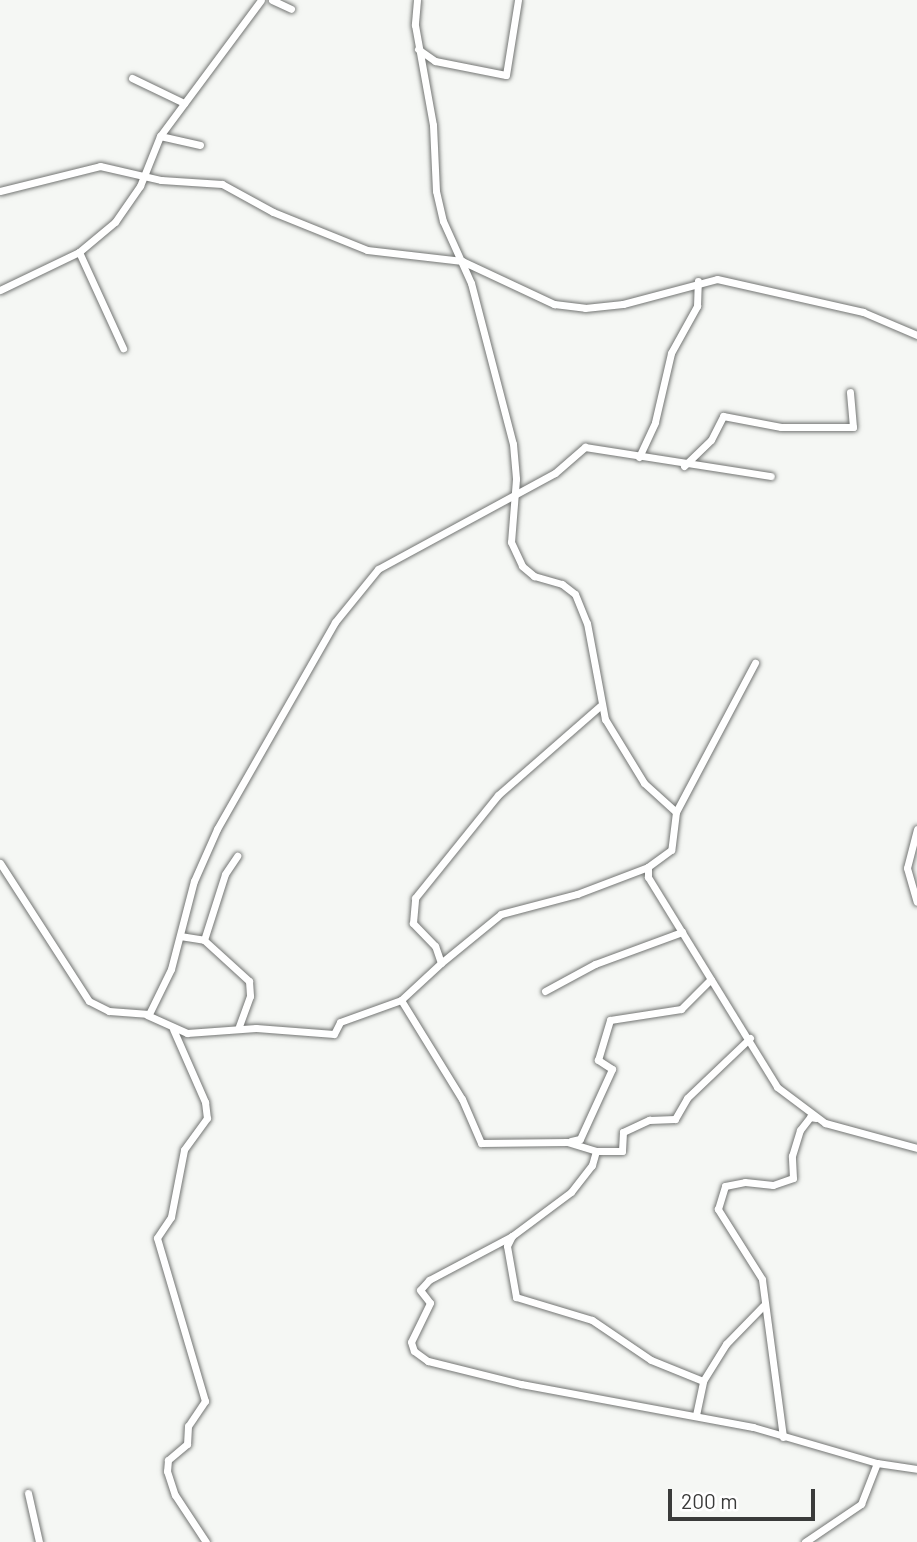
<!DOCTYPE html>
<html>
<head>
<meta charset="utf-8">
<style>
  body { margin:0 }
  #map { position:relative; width:917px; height:1542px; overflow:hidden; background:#f5f7f4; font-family:Barlow,sans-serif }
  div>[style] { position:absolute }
  .roads { filter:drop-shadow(0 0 2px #737573) drop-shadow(0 0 2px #737573) }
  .minor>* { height:7px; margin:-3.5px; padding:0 3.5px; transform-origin:3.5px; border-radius:3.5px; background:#fff }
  span { translate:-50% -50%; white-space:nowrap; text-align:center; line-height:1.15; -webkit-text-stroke:6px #fff; paint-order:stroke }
  .scale { position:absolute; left:668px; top:1489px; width:147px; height:32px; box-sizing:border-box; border:4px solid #3a3b3a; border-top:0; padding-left:9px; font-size:21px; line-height:24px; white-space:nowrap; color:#3a3b3a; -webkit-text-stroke:5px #fff; paint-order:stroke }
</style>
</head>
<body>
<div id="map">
  <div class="roads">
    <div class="minor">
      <i style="left:272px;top:0;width:21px;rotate:25deg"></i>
      <i style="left:417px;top:0;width:25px;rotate:95deg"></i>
      <i style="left:415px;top:25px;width:102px;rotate:79.8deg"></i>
      <i style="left:433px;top:125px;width:66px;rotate:87.4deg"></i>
      <i style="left:436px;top:191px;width:31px;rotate:77deg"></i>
      <i style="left:443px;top:221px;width:68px;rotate:65.7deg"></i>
      <i style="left:471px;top:283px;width:166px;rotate:75.4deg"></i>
      <i style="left:513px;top:444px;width:35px;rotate:85deg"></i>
      <i style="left:516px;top:479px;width:63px;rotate:94.5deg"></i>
      <i style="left:511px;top:542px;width:26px;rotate:65deg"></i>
      <i style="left:522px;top:566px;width:16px;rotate:40deg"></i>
      <i style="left:534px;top:576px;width:29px;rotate:16deg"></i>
      <i style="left:562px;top:584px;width:16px;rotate:38deg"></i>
      <i style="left:575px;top:594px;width:31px;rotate:68deg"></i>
      <i style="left:587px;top:623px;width:98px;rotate:79.4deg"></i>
      <i style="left:605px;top:719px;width:75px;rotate:58.6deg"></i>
      <i style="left:644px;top:783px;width:43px;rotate:42.2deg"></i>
      <i style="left:676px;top:812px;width:38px;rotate:97deg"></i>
      <i style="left:671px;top:850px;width:29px;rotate:144deg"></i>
      <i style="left:648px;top:867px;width:10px;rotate:90deg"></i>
      <i style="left:648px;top:877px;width:246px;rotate:58.4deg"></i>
      <i style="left:777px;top:1087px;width:60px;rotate:36.9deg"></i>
      <i style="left:825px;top:1123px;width:95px;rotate:15.2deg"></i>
      <i style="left:418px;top:49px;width:21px;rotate:35deg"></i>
      <i style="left:435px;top:61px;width:72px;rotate:11.2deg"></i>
      <i style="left:506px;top:75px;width:76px;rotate:-80.9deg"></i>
      <i style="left:132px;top:78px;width:58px;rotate:25.7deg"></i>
      <i style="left:160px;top:136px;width:41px;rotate:12.7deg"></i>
      <i style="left:0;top:191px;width:103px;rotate:-14deg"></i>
      <i style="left:100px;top:166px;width:63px;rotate:12.9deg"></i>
      <i style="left:161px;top:180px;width:61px;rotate:3.8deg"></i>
      <i style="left:222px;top:184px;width:58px;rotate:28.8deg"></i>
      <i style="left:273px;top:212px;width:101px;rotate:22deg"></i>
      <i style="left:367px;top:250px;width:96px;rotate:6.6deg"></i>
      <i style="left:462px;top:261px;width:102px;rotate:25.1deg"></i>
      <i style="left:554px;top:304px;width:31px;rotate:7deg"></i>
      <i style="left:585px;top:308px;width:38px;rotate:-6deg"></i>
      <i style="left:623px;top:304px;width:97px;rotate:-14.9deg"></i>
      <i style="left:717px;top:279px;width:150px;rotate:12.7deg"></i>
      <i style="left:863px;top:312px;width:59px;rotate:23.1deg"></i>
      <i style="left:79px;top:252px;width:106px;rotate:65.4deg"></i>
      <i style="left:0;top:290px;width:88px;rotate:-25.7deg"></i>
      <i style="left:79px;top:252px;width:47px;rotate:-39.8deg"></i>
      <i style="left:115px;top:222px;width:44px;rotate:-55.2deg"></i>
      <i style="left:140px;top:186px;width:54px;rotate:-68.2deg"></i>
      <i style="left:160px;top:136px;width:169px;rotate:-53.4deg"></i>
      <i style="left:639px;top:457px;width:38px;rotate:-65deg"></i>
      <i style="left:655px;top:422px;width:71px;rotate:-76.9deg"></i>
      <i style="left:671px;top:353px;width:54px;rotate:-61deg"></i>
      <i style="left:697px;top:306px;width:25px;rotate:-88deg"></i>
      <i style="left:684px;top:466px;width:37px;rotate:-44deg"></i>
      <i style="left:711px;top:440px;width:27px;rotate:-63deg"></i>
      <i style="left:723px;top:416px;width:59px;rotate:10.7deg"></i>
      <i style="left:781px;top:427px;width:72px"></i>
      <i style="left:853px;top:427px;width:35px;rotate:-95deg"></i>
      <i style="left:676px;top:812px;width:169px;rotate:-62.1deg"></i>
      <i style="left:917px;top:829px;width:40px;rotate:104.4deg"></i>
      <i style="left:907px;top:868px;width:35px;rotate:74deg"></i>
      <i style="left:0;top:863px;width:164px;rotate:57.2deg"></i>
      <i style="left:89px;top:1001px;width:22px;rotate:27deg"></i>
      <i style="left:109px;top:1011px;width:40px;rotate:4.3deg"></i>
      <i style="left:149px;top:1014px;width:50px;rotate:-63.9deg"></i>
      <i style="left:171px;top:969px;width:91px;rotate:-75.4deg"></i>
      <i style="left:194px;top:881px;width:57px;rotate:-66.1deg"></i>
      <i style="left:217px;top:829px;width:238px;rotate:-60.3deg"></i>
      <i style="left:335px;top:622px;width:68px;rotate:-50.9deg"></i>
      <i style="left:378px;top:569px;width:201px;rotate:-28.5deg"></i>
      <i style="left:555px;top:473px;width:40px;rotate:-41deg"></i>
      <i style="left:585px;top:447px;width:188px;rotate:8.9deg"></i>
      <i style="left:180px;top:936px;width:24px;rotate:9deg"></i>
      <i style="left:204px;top:940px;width:61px;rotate:42.3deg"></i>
      <i style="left:249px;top:981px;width:15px;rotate:86deg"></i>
      <i style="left:250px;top:996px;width:35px;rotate:110deg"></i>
      <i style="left:204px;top:940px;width:69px;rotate:-72.3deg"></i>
      <i style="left:225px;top:874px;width:22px;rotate:-56deg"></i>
      <i style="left:441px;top:963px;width:77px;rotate:-39.2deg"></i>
      <i style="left:501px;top:914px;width:79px;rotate:-14.7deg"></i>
      <i style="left:577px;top:894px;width:76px;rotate:-20.8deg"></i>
      <i style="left:545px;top:991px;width:57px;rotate:-28.4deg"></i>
      <i style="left:595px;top:964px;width:93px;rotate:-20.2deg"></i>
      <i style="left:401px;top:1000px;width:116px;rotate:58.4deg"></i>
      <i style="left:462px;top:1099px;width:48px;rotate:66.6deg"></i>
      <i style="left:481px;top:1143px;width:86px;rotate:-0.7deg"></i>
      <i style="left:567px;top:1142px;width:30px;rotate:17deg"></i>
      <i style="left:596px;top:1151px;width:15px;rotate:106deg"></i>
      <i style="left:592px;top:1165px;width:34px;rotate:128deg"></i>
      <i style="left:571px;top:1192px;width:74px;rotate:143.3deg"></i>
      <i style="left:512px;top:1236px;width:11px;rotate:117deg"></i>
      <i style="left:507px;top:1246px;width:52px;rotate:80deg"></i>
      <i style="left:516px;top:1297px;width:79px;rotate:16.8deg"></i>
      <i style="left:592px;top:1320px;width:71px;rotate:34.1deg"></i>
      <i style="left:651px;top:1360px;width:56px;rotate:22deg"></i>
      <i style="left:147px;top:1015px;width:44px;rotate:24.2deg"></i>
      <i style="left:187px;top:1033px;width:69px;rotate:-4.1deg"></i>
      <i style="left:256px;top:1028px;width:78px;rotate:4.4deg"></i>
      <i style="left:334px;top:1034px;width:13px;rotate:-63deg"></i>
      <i style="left:340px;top:1022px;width:65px;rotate:-19.8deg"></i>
      <i style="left:401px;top:1000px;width:54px;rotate:-42.8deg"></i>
      <i style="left:441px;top:963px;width:18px;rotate:-109deg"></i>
      <i style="left:435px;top:946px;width:32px;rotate:-134deg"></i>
      <i style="left:413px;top:923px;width:25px;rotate:-85deg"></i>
      <i style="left:415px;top:898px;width:132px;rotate:-51.1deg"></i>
      <i style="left:498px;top:795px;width:135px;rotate:-41.1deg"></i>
      <i style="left:173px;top:1029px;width:80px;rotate:66.3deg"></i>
      <i style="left:205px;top:1102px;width:16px;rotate:83deg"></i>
      <i style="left:207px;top:1118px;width:39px;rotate:126deg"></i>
      <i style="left:184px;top:1150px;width:68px;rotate:101deg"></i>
      <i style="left:171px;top:1217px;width:25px;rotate:124deg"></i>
      <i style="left:157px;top:1238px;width:170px;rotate:73.6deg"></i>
      <i style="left:205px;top:1401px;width:30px;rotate:124deg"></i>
      <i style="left:188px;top:1426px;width:18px;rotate:93deg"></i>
      <i style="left:187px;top:1444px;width:25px;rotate:140deg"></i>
      <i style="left:168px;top:1460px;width:11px;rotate:95deg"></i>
      <i style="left:167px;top:1471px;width:25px;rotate:72deg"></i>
      <i style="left:175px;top:1495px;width:56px;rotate:56.6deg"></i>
      <i style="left:571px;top:1141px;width:9px;rotate:-13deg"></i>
      <i style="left:580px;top:1139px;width:77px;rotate:-65.4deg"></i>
      <i style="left:612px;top:1069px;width:17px;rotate:-147deg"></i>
      <i style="left:598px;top:1060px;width:42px;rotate:-73.3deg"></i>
      <i style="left:610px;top:1020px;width:72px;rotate:-8.8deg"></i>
      <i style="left:681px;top:1009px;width:42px;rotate:-45deg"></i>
      <i style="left:596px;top:1151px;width:26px"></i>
      <i style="left:622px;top:1151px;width:19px;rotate:-87deg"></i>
      <i style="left:623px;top:1132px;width:29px;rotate:-25deg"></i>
      <i style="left:649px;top:1120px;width:26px;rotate:-2deg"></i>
      <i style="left:675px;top:1119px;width:24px;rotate:-60deg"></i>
      <i style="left:687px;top:1098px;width:87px;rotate:-43.6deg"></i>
      <i style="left:512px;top:1236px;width:94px;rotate:152.1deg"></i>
      <i style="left:429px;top:1280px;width:13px;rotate:132deg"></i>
      <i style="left:420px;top:1290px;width:16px;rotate:52deg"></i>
      <i style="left:430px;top:1303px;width:43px;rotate:116deg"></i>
      <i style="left:411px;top:1342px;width:9px;rotate:72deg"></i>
      <i style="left:414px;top:1351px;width:17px;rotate:36deg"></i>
      <i style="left:428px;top:1361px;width:96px;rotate:13.9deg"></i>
      <i style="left:521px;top:1384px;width:236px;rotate:10.5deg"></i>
      <i style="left:753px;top:1427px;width:129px;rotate:16.2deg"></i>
      <i style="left:696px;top:1415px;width:35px;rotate:-78deg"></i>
      <i style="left:703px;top:1381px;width:44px;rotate:-58.1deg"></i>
      <i style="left:726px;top:1344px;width:53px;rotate:-45.8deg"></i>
      <i style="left:783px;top:1437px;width:159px;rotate:-97.6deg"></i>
      <i style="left:762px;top:1279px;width:83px;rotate:-122.2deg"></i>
      <i style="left:718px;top:1209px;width:24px;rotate:-73deg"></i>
      <i style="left:725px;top:1186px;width:20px;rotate:-11deg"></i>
      <i style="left:745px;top:1182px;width:28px;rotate:6deg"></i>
      <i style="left:773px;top:1185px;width:21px;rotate:-19deg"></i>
      <i style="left:793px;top:1178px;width:22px;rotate:-93deg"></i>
      <i style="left:792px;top:1156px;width:27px;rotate:-73deg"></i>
      <i style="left:800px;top:1130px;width:16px;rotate:-52deg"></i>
      <i style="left:810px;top:1117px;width:6px;rotate:9deg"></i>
      <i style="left:28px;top:1493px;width:50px;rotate:77.3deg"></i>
      <i style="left:805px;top:1542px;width:68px;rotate:-34.2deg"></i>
      <i style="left:861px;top:1504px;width:44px;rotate:-68.7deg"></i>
      <i style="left:877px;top:1463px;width:40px;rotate:8.5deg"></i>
    </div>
  </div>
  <div class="scale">200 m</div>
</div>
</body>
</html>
